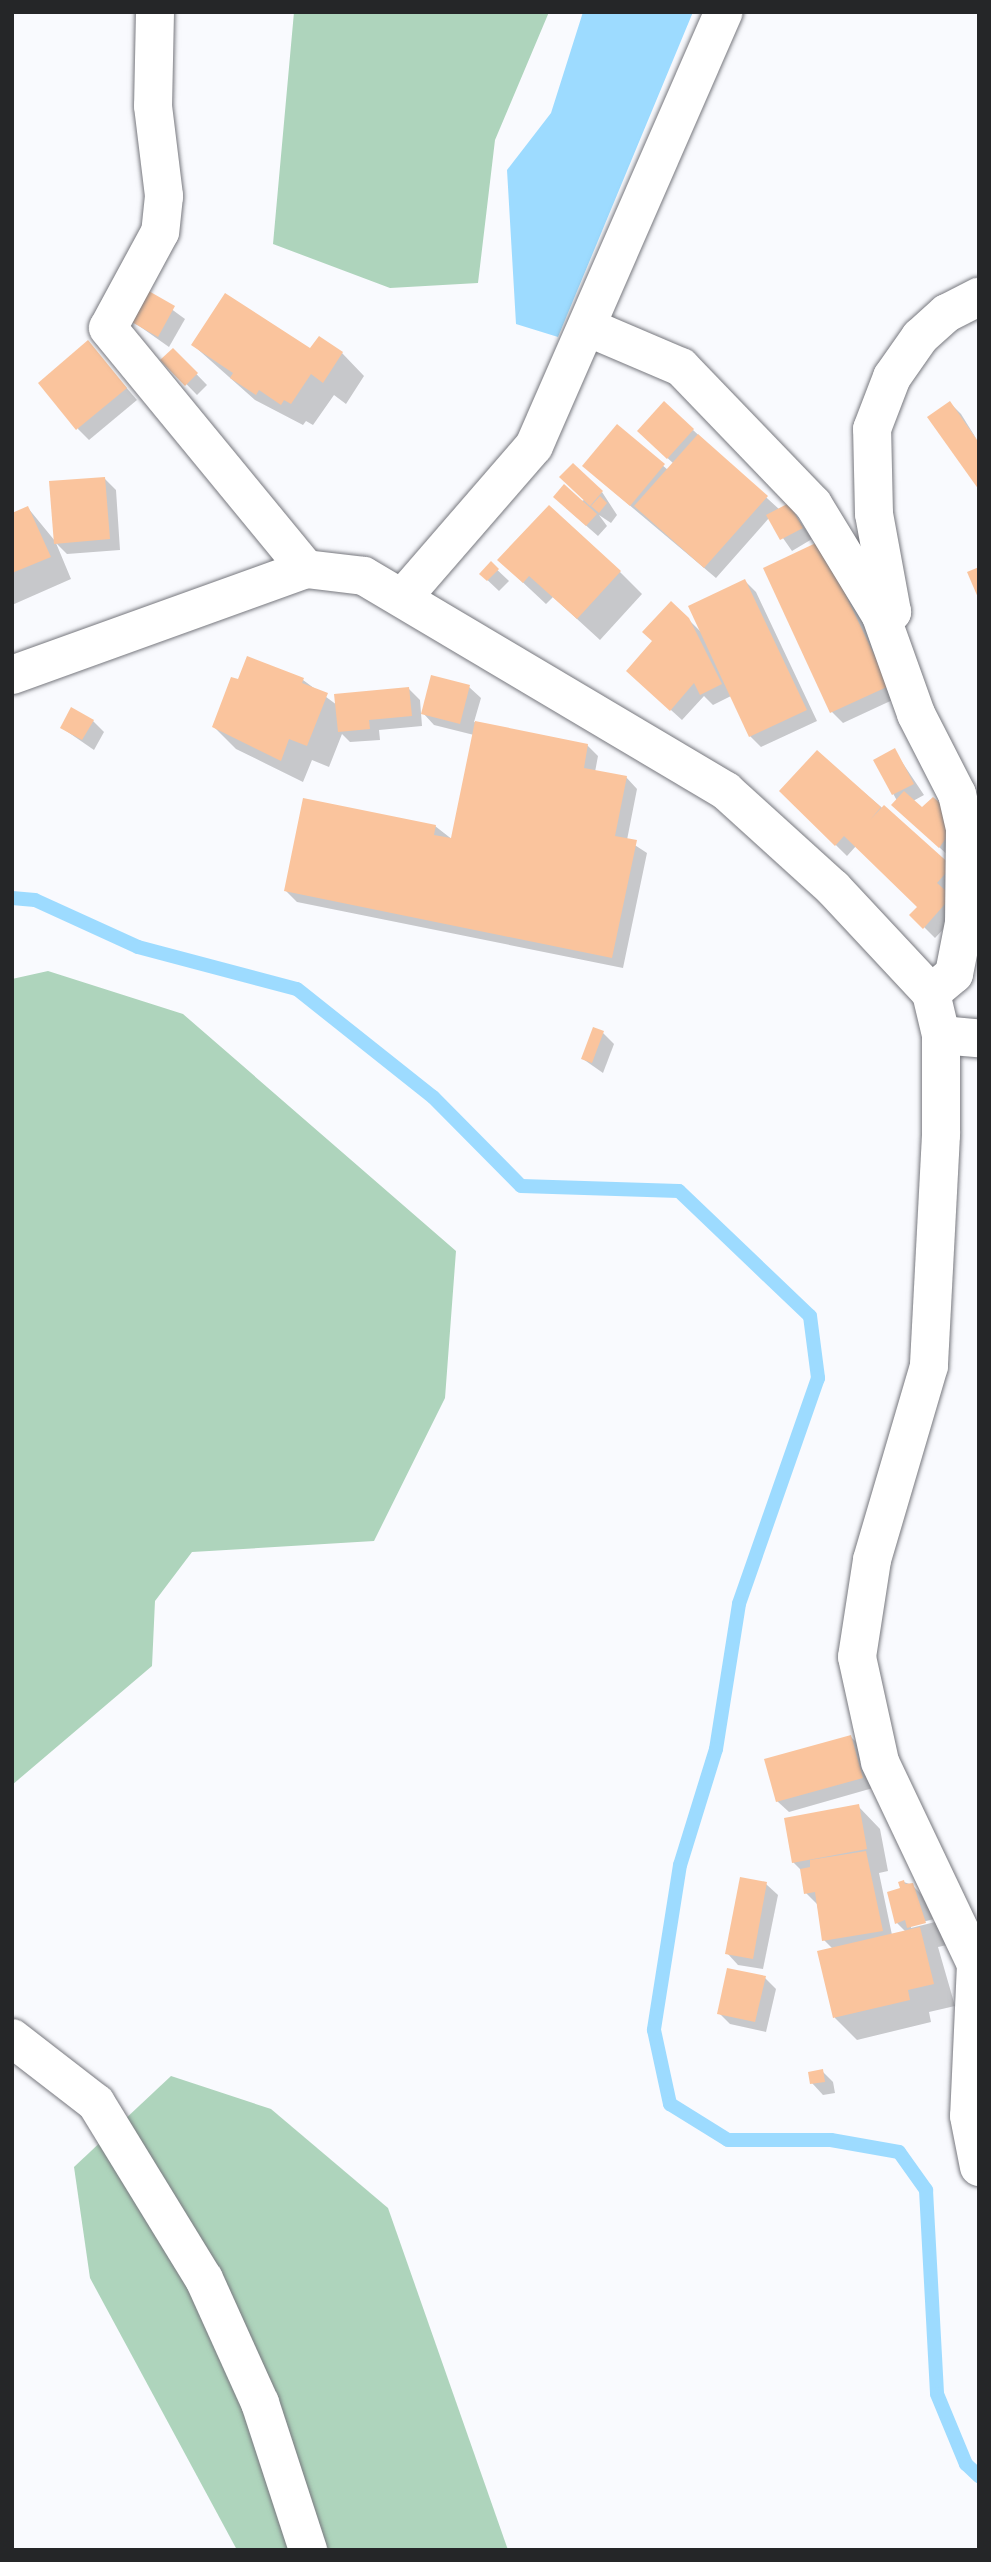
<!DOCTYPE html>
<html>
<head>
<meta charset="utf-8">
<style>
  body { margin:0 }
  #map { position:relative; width:991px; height:2562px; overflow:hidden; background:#f9fafe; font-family:"PT Sans Narrow",sans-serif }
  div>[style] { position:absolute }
  .green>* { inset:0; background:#aed4bc }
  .water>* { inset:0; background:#9ddbff }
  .shadow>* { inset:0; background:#0003 }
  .stream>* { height:14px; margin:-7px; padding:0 7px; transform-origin:7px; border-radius:7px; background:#9ddbff }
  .building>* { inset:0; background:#fac49d }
  .roads { filter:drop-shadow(0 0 2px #77787e) drop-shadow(0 0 2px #77787e) }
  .minor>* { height:38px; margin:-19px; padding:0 19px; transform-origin:19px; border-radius:19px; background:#fff }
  span { translate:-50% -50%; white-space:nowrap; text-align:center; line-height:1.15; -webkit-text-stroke:6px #f9fafe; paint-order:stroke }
  .frame { position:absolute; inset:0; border:14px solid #252628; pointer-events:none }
</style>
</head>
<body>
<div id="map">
  <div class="green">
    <i style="clip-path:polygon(294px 12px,549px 12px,495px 140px,478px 283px,390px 288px,273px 244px)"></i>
    <i style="clip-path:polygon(48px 971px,183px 1014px,456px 1251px,445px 1398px,374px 1541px,192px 1552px,155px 1601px,152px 1666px,12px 1785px,12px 979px)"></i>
    <i style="clip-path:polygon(171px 2076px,271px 2109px,388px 2208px,508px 2550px,237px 2550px,90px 2278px,74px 2167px)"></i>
  </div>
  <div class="water">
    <i style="clip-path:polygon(583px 12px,693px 12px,558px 337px,516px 324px,507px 170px,551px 113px)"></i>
  </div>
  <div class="shadow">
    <i style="clip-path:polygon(148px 292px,185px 319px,169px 347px,132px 321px)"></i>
    <i style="clip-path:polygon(88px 343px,137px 400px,89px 440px,78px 429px)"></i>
    <i style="clip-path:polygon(193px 345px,342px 353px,364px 376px,346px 404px,334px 395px,313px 425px,306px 421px,303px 425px,255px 400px)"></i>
    <i style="clip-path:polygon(173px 350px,207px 385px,197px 395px,163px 360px)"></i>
    <i style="clip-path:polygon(950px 403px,961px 414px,979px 443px)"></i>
    <i style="clip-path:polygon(617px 427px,668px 470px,674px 464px,650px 442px,693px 430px,780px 510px,789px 505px,812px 539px,792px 551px,769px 518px,716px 578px,596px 477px)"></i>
    <i style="clip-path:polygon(105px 479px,116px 490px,120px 550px,67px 554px,56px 543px,71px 579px,12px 605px,12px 515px,28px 508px,55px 541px)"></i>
    <i style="clip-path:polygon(602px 492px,617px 515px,611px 523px,599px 515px,607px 526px,598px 536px,566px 508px)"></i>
    <i style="clip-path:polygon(831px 554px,899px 697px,843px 723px,832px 712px)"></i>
    <i style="clip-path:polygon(499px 560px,620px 572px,642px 594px,600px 640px,553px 597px,546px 604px)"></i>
    <i style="clip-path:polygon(491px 564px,509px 581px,499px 591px,481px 574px)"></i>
    <i style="clip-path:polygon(745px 581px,756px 592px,817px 721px,761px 747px,750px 736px,731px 696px,713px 705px,704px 696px,682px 720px,639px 681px,688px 619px,702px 633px)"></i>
    <i style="clip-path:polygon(303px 680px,337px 705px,409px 689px,420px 700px,422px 726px,379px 730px,380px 740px,350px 742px,342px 734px,329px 767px,312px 760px,303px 782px,236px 749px,214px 727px,239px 681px)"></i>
    <i style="clip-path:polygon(469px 687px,481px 698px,474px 722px,587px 745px,598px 756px,595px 772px,626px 777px,637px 789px,627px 840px,647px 853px,623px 968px,297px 902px,286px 891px,435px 826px,453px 840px,474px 735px,434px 725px,423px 713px)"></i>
    <i style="clip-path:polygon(93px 721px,104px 732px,94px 750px,62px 728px)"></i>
    <i style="clip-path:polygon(894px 750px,924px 795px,913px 801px,922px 810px,947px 812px,951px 858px,905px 816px,876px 761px)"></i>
    <i style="clip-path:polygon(817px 752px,951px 867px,962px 909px,935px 938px,912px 915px,919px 908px,856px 846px,847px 856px,781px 791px)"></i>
    <i style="clip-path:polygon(603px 1033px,614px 1044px,603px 1073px,583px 1059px)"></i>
    <i style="clip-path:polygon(851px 1737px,862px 1748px,873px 1788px,789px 1812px,777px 1801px)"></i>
    <i style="clip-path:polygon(evenodd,858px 1806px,880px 1829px,888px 1871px,879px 1873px,892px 1935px,906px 1932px,897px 1923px,904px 1882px,912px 1885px,934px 1907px,947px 1945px,938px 1947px,955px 2006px,929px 2012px,931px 2022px,857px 2040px,835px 2018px,833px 1949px,824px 1940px,817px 1904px,806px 1893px,802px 1871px,793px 1862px,858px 1806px,934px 1919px,935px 1922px,911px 1928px,911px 1925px,934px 1919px)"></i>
    <i style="clip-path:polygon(766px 1884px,778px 1895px,763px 1969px,738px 1965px,727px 1953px)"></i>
    <i style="clip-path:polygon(765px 1978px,776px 1989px,766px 2032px,730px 2024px,719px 2013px)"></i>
    <i style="clip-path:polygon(822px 2071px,833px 2082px,835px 2093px,823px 2095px,812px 2083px)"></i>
  </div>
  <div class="stream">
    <i style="left:12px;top:898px;width:23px;rotate:5deg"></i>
    <i style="left:35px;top:900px;width:113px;rotate:24.5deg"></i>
    <i style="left:138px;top:947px;width:164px;rotate:14.8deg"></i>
    <i style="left:297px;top:989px;width:174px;rotate:38.5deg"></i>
    <i style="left:433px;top:1097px;width:125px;rotate:45.3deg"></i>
    <i style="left:521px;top:1186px;width:158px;rotate:1.8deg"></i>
    <i style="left:679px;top:1191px;width:181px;rotate:43.7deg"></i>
    <i style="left:810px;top:1316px;width:63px;rotate:82.6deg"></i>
    <i style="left:818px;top:1378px;width:239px;rotate:109.3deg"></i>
    <i style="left:739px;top:1604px;width:147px;rotate:99deg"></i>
    <i style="left:716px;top:1749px;width:121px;rotate:107.2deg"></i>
    <i style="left:680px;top:1865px;width:167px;rotate:99deg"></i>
    <i style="left:654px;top:2030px;width:76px;rotate:77.8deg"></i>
    <i style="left:670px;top:2104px;width:68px;rotate:31.8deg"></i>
    <i style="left:728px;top:2140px;width:103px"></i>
    <i style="left:831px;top:2140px;width:69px;rotate:10deg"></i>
    <i style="left:899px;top:2152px;width:47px;rotate:54.6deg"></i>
    <i style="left:926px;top:2190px;width:204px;rotate:86.9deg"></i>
    <i style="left:937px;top:2394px;width:76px;rotate:67.5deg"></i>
    <i style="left:966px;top:2464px;width:18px;rotate:43deg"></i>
  </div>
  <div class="building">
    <i style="clip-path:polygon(147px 290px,175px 306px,158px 337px,130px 321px)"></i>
    <i style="clip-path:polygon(225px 293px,310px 348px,319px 336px,343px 352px,323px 383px,311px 374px,291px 404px,284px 400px,281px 405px,259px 390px,256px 395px,230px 378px,233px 373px,191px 345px)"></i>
    <i style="clip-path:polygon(88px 340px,127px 388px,76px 430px,38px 383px)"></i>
    <i style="clip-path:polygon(173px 348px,198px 373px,185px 386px,160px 360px)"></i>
    <i style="clip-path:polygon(664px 401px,694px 429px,667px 459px,637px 431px)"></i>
    <i style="clip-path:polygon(950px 401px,979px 443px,979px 490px,927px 417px)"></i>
    <i style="clip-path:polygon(617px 424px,665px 464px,630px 506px,582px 466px)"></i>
    <i style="clip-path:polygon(698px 434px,768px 496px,704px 568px,634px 506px)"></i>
    <i style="clip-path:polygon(573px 463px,603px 491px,590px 506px,559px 477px)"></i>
    <i style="clip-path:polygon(105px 477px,110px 539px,54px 544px,49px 481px)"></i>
    <i style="clip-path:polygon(564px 484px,597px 514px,586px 526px,553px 497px)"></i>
    <i style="clip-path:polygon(600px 496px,607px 503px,599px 513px,591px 506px)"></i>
    <i style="clip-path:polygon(789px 503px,803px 528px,780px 540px,766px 515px)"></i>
    <i style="clip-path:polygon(549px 505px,621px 571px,577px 619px,529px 576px,523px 583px,497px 560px)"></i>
    <i style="clip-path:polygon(28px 506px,51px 557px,12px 573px,12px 513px)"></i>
    <i style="clip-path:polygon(820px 541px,889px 686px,830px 713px,763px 568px)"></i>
    <i style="clip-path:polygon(491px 561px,499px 569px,487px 581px,479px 574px)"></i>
    <i style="clip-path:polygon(979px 567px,979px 600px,967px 572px)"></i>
    <i style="clip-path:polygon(745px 579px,807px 710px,749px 737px,688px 606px)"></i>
    <i style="clip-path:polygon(671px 601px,689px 618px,722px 684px,700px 695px,694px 683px,670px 711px,626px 671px,652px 641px,642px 632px)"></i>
    <i style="clip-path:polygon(247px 656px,304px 678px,302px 683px,328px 693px,307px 746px,289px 739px,281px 761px,212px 727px,231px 677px,238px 679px)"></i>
    <i style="clip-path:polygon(431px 675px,470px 685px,460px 724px,421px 714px)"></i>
    <i style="clip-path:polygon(409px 687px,412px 716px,369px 720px,370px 729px,338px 732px,334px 694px)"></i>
    <i style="clip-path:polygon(71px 707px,94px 720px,82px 740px,60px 728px)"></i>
    <i style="clip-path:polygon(475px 721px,588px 744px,584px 768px,627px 776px,615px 836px,637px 840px,612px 958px,284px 891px,303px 798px,436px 825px,434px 835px,451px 838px)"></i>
    <i style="clip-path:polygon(895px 748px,914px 784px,892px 795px,873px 760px)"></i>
    <i style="clip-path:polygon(817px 750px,881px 807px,870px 820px,884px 805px,952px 866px,937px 883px,952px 896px,923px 929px,909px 915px,917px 907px,844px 836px,835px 846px,779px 791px)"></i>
    <i style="clip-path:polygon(904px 791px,922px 807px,933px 797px,948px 810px,952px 830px,939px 848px,891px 805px)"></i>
    <i style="clip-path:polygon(593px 1027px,604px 1031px,592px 1063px,581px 1059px)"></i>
    <i style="clip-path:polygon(851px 1735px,863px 1778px,776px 1802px,764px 1759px)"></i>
    <i style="clip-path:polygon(859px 1804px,867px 1849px,792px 1863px,784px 1818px)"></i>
    <i style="clip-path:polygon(866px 1851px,883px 1931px,822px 1941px,815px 1892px,804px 1894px,800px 1869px,810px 1867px,810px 1860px)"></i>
    <i style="clip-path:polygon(740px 1877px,767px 1882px,753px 1959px,725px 1954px)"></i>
    <i style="clip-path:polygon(904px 1880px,905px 1884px,913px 1883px,926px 1923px,907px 1928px,905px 1920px,895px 1924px,887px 1892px,900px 1888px,898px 1882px)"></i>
    <i style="clip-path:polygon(920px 1927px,934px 1984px,908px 1990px,910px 2000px,833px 2018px,817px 1951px)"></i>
    <i style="clip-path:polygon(727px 1968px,766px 1976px,755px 2022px,717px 2014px)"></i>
    <i style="clip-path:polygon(823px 2069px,825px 2082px,810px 2084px,808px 2072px)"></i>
  </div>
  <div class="roads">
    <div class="minor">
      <i style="left:155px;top:12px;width:94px;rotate:91.2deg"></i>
      <i style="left:153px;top:106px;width:91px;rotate:83deg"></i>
      <i style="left:164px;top:196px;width:36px;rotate:96deg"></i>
      <i style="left:160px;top:232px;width:109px;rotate:118.4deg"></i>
      <i style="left:108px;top:328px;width:312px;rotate:50.6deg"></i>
      <i style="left:587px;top:327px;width:102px;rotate:23.1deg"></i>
      <i style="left:681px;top:367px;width:190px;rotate:46.1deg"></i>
      <i style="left:813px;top:504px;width:131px;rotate:58.7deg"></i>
      <i style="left:881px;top:616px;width:104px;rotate:70.3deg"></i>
      <i style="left:916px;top:714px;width:90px;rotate:62.9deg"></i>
      <i style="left:957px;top:794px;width:36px;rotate:77deg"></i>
      <i style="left:965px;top:829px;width:94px;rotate:90.6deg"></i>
      <i style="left:964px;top:923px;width:52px;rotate:101.1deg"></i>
      <i style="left:954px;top:974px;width:30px;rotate:140deg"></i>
      <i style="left:404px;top:596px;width:198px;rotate:-49.1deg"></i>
      <i style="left:534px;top:446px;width:474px;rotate:-66.4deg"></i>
      <i style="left:882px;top:616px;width:11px;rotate:-22deg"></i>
      <i style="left:892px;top:612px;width:100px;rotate:-100.4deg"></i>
      <i style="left:874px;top:514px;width:85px;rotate:-91.3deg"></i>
      <i style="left:872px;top:429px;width:56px;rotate:-69deg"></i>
      <i style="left:892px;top:377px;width:49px;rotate:-55deg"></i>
      <i style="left:920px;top:337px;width:36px;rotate:-42deg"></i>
      <i style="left:947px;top:313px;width:36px;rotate:-27deg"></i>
      <i style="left:12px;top:675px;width:313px;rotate:-19.8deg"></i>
      <i style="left:306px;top:569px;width:58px;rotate:6.9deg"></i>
      <i style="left:364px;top:576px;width:421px;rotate:30.7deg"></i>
      <i style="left:726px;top:791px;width:144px;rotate:42.2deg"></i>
      <i style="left:833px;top:888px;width:144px;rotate:47deg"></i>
      <i style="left:931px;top:993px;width:43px;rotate:76.6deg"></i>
      <i style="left:941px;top:1035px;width:100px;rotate:90deg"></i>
      <i style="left:941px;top:1135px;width:231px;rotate:93deg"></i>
      <i style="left:929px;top:1366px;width:202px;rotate:106.4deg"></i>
      <i style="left:872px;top:1560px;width:98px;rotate:98.8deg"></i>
      <i style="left:857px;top:1657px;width:107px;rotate:77.6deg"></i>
      <i style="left:880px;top:1762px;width:224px;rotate:64.6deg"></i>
      <i style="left:976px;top:1964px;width:152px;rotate:92.6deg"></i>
      <i style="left:969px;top:2116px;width:52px;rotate:78.9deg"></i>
      <i style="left:941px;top:1035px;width:38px;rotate:5deg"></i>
      <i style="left:12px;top:2038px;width:106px;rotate:37.7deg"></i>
      <i style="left:96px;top:2103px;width:206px;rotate:58.5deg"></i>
      <i style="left:204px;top:2279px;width:136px;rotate:65.7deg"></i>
      <i style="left:260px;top:2403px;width:155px;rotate:71.9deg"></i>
    </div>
  </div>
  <div class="frame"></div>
</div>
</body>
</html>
